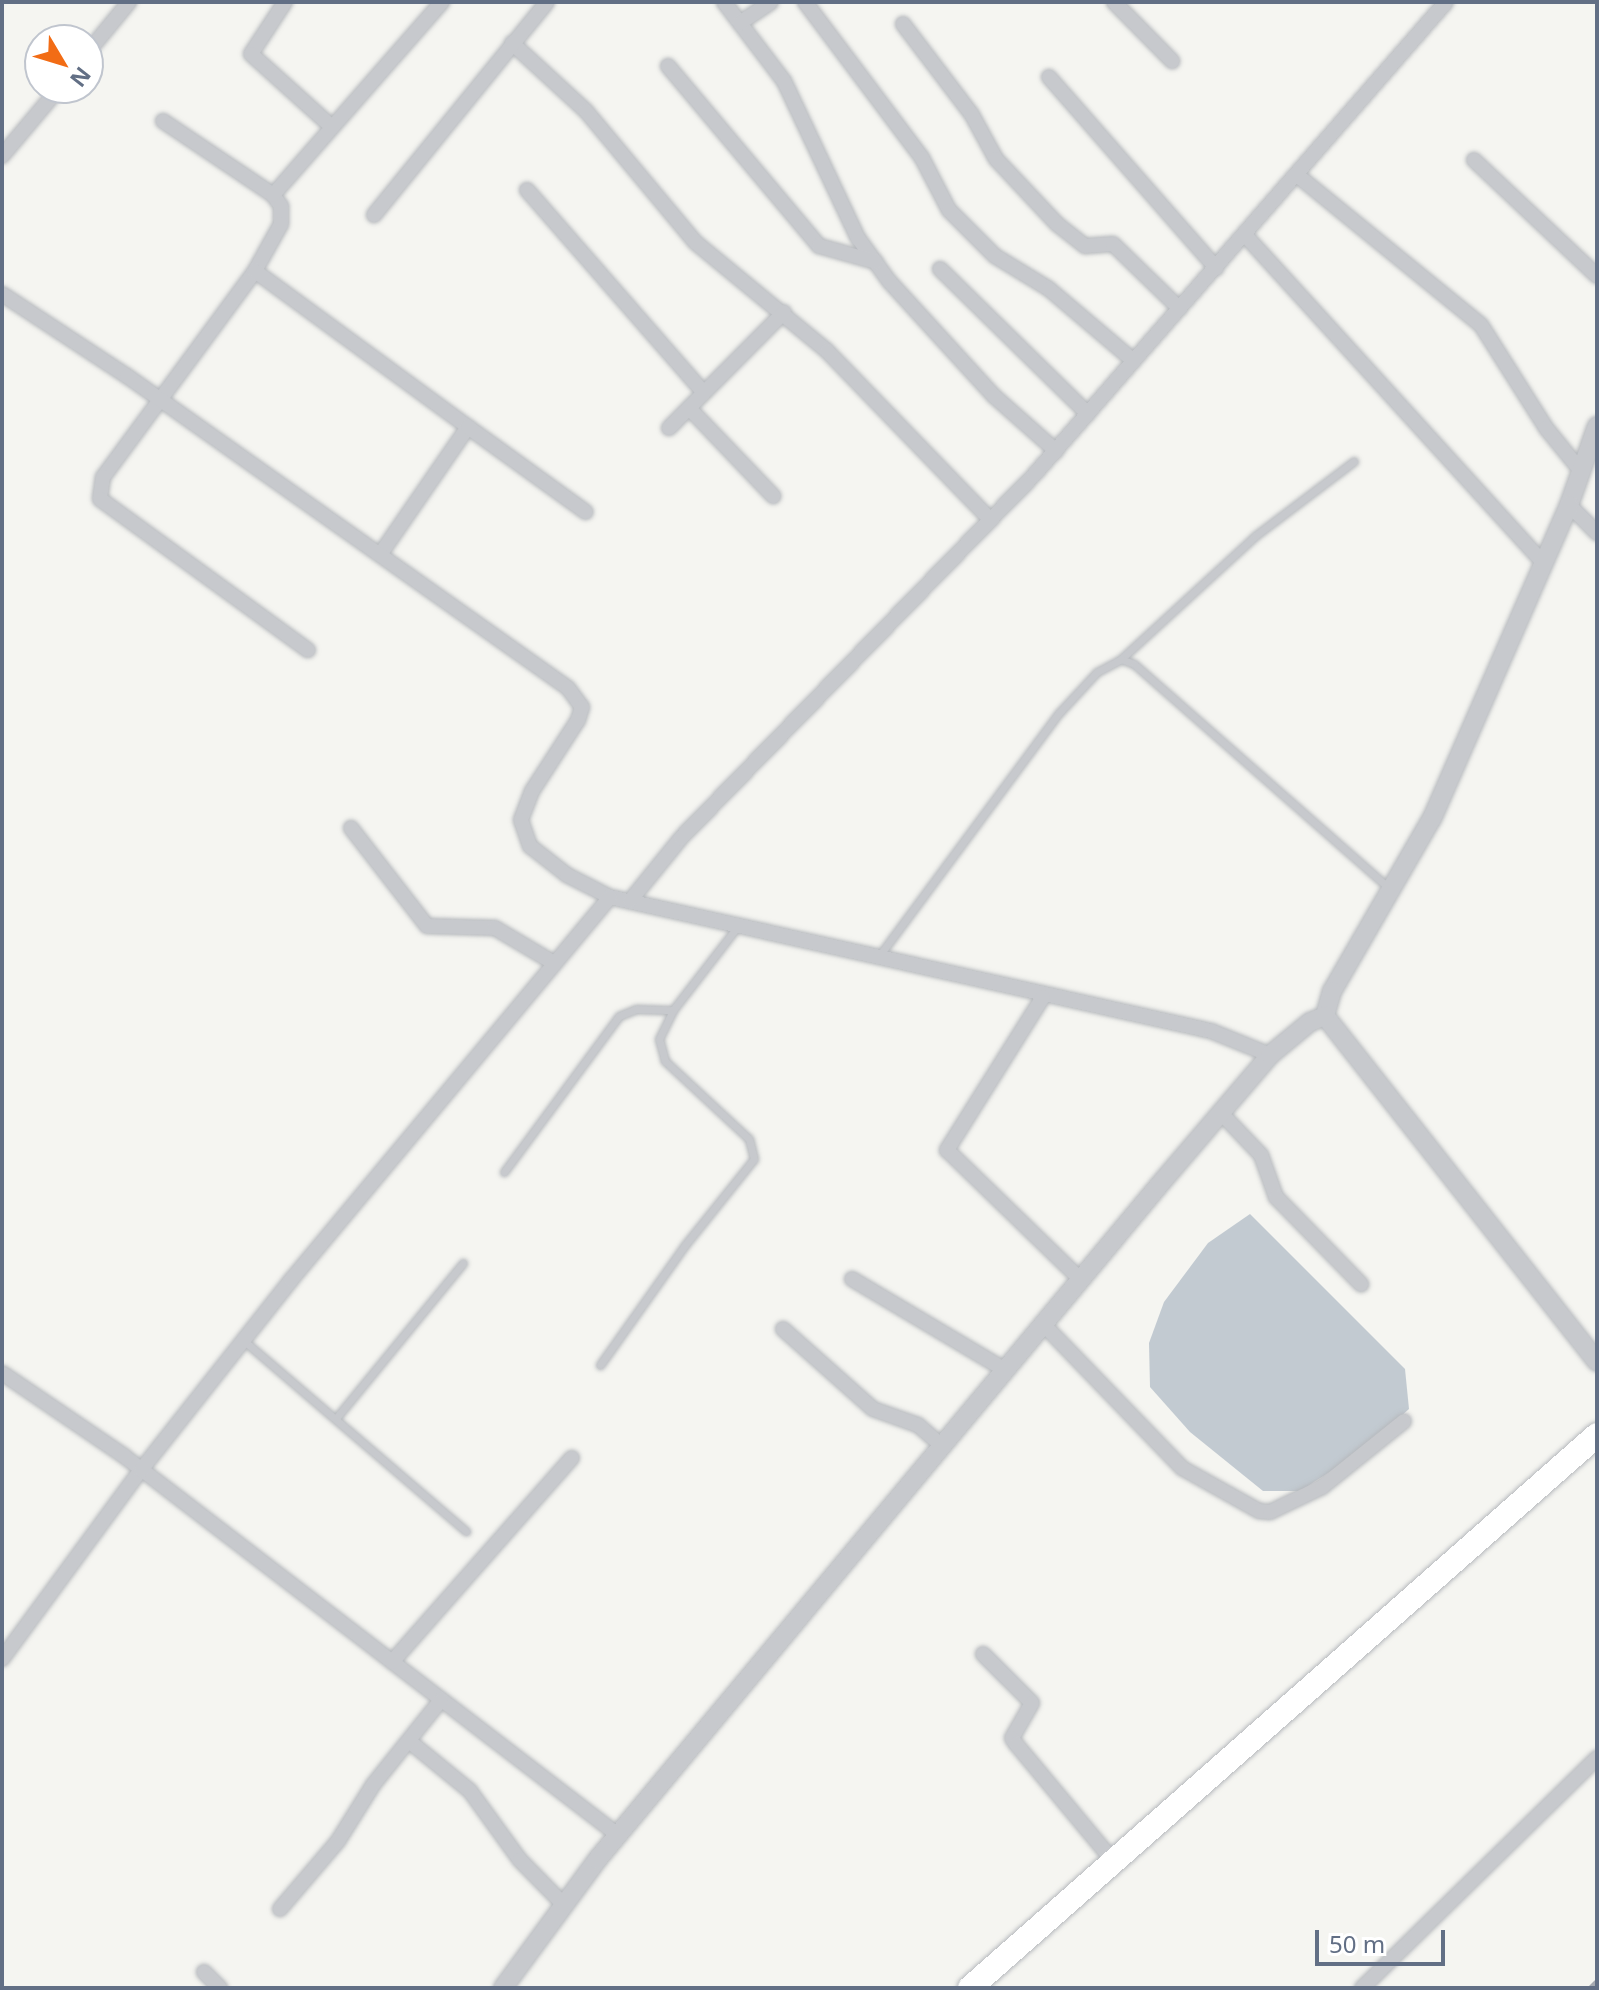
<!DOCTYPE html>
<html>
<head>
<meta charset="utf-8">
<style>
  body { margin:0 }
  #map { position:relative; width:1599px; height:1990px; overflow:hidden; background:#f5f5f1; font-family:"Noto Sans",sans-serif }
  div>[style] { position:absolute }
  .water>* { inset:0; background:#c2cad1 }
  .roads { filter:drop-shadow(0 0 2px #b6b9bd) drop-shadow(0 0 2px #b6b9bd) }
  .service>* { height:7px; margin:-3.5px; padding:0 3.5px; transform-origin:3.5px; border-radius:3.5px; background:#c7c9cd }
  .minor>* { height:14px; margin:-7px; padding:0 7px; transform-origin:7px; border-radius:7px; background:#c7c9cd }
  .tertiary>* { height:18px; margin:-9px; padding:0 9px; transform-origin:9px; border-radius:9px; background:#c7c9cd }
  .trunk>* { height:24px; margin:-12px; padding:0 12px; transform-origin:12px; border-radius:12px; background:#fff }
  .rail>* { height:5px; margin-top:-2.5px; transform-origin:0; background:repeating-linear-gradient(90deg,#a6aab1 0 12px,transparent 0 18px) }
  span { translate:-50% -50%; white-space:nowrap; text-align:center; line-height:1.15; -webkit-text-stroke:8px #fff; paint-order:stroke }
  .frame { position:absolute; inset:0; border:4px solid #626f85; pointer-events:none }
  .north { position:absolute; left:24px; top:24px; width:80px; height:80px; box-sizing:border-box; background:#fff; border:2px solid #c0c5ce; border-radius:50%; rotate:128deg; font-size:22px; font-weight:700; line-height:32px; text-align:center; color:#626f85 }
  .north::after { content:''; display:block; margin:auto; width:28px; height:36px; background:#f26c15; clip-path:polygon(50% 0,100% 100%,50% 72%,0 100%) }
  .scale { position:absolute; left:1315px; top:1930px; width:130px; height:36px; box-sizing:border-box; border:4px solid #626f85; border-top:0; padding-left:10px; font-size:24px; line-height:28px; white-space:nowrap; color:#626f85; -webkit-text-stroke:6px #fff; paint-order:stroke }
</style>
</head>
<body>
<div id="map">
  <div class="water">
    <i style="clip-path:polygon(1250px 1214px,1405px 1369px,1409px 1409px,1359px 1453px,1300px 1491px,1263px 1491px,1190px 1432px,1150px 1387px,1149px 1343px,1164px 1302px,1208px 1243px)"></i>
  </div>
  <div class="roads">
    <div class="service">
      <i style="left:1121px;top:659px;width:182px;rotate:-42.5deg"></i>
      <i style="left:1255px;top:536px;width:124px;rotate:-37.1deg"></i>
      <i style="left:879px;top:956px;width:302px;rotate:-53.5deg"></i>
      <i style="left:1059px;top:713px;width:56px;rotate:-47.2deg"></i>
      <i style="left:1097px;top:672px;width:27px;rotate:-28deg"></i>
      <i style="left:1121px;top:659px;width:14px;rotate:21deg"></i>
      <i style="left:1134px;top:664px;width:339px;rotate:41.3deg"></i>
      <i style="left:504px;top:1172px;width:194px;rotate:-53.6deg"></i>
      <i style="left:619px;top:1016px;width:18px;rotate:-22deg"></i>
      <i style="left:636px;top:1009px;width:37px;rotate:2deg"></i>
      <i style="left:243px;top:1340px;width:294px;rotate:40.6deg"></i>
      <i style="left:600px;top:1365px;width:147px;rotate:-54.7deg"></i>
      <i style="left:685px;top:1245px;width:110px;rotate:-51.3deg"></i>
      <i style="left:754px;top:1159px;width:21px;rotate:-104deg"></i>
      <i style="left:749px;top:1139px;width:115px;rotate:-137.1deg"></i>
      <i style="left:665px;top:1061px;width:23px;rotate:-105deg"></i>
      <i style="left:659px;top:1039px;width:32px;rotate:-64deg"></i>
      <i style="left:673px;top:1010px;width:106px;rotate:-52.3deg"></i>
      <i style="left:337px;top:1417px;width:199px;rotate:-50.7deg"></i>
    </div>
    <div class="minor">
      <i style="left:285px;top:2px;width:62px;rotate:123.2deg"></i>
      <i style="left:251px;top:54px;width:109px;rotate:42deg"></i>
      <i style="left:724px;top:2px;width:99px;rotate:52.8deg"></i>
      <i style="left:784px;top:81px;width:174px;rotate:64.8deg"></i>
      <i style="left:858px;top:238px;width:53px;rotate:54.2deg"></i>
      <i style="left:889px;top:281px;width:156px;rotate:47.6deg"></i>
      <i style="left:994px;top:396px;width:83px;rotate:41.6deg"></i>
      <i style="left:805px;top:2px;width:195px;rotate:53.1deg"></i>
      <i style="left:922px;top:158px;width:59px;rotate:62.6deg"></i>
      <i style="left:949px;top:210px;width:65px;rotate:45deg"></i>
      <i style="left:995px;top:256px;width:63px;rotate:31.4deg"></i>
      <i style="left:1049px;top:289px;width:111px;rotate:40.3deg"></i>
      <i style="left:1114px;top:2px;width:83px;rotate:45.5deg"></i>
      <i style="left:740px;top:23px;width:37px;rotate:-34deg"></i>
      <i style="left:903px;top:24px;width:114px;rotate:52.8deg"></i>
      <i style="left:972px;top:115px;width:50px;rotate:61.4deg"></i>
      <i style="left:996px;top:159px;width:89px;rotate:46.8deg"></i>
      <i style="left:1057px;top:224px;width:36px;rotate:38deg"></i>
      <i style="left:1085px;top:246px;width:28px;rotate:-4deg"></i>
      <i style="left:1113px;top:244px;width:93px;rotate:44.1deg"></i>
      <i style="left:512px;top:43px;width:100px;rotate:42.6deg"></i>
      <i style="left:586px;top:111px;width:170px;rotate:50.2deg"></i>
      <i style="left:695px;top:242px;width:171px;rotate:39.5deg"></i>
      <i style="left:827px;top:351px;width:235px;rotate:45.9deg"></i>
      <i style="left:88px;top:52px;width:65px;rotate:-50.6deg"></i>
      <i style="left:668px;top:66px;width:235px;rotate:50deg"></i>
      <i style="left:819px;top:246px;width:59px;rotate:15.7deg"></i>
      <i style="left:1049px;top:77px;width:254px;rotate:48.8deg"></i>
      <i style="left:163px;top:121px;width:133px;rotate:33.9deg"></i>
      <i style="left:273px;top:195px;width:14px;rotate:54deg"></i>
      <i style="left:281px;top:206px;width:18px;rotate:90deg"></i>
      <i style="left:281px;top:224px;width:54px;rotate:119deg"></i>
      <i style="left:255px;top:271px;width:256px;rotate:126.4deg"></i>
      <i style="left:103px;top:477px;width:22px;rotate:98deg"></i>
      <i style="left:100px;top:499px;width:257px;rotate:36deg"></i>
      <i style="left:2px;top:156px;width:89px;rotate:-50deg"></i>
      <i style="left:1474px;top:160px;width:169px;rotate:43.3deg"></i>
      <i style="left:1297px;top:175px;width:237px;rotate:39.2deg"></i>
      <i style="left:1481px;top:325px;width:122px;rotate:57.7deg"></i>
      <i style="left:1546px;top:428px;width:55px;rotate:50.9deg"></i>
      <i style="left:527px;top:190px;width:269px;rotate:48.9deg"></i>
      <i style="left:273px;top:195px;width:257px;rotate:-48.8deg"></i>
      <i style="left:374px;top:215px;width:274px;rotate:-50.9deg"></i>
      <i style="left:1245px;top:235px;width:445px;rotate:47.7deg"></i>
      <i style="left:940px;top:269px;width:207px;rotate:44.4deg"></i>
      <i style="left:255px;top:271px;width:264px;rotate:36.2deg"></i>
      <i style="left:468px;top:427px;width:153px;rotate:124.6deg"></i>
      <i style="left:2px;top:294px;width:149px;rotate:33.3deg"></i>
      <i style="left:127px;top:376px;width:540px;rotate:35.28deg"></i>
      <i style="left:568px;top:688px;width:24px;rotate:54deg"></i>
      <i style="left:582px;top:707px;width:14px;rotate:107deg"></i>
      <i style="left:578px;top:720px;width:85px;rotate:122.9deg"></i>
      <i style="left:532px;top:791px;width:31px;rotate:111deg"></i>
      <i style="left:521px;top:820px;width:28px;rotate:71deg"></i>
      <i style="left:530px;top:846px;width:47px;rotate:38.1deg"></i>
      <i style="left:567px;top:875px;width:48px;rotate:27.1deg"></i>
      <i style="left:610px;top:897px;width:616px;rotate:12.57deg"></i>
      <i style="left:1211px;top:1031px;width:64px;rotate:22.1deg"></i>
      <i style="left:689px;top:408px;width:122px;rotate:46.3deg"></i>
      <i style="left:468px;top:427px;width:145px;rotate:35.8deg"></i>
      <i style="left:669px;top:428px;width:163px;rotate:-45.2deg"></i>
      <i style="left:1569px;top:505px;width:40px;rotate:45deg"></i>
      <i style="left:351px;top:828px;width:124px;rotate:52.2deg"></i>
      <i style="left:427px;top:926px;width:68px;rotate:1.7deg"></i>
      <i style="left:495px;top:928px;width:69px;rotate:30.7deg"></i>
      <i style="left:630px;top:901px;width:81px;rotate:-51deg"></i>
      <i style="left:681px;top:838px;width:506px;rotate:-45.8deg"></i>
      <i style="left:1034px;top:475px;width:627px;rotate:-48.94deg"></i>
      <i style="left:1043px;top:997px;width:181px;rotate:122.1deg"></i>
      <i style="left:947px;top:1150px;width:185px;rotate:44.1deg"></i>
      <i style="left:1221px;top:1113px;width:58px;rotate:46.4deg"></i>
      <i style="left:1261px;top:1155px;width:45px;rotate:70.3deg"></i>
      <i style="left:1276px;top:1197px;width:122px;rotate:45.7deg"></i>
      <i style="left:852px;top:1279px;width:178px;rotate:30.7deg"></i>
      <i style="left:1043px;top:1324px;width:200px;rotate:46deg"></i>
      <i style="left:1182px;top:1468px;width:88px;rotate:29.2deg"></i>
      <i style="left:1259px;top:1511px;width:11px;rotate:5deg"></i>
      <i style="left:1270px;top:1512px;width:58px;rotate:-25.7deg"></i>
      <i style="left:1322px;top:1487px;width:105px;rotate:-38.8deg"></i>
      <i style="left:783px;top:1329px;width:120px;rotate:41.6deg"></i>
      <i style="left:873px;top:1409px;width:48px;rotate:19.6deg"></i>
      <i style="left:918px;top:1425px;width:32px;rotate:41deg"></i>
      <i style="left:2px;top:1373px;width:148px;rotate:34.2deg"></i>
      <i style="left:124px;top:1456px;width:623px;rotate:37.5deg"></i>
      <i style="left:983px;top:1654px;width:69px;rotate:45deg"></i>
      <i style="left:1032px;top:1703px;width:40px;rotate:119.7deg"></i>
      <i style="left:1012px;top:1738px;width:7px;rotate:56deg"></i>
      <i style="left:1016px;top:1744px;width:152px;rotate:50.3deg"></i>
      <i style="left:2px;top:1659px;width:235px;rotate:-53.7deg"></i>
      <i style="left:141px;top:1470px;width:242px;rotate:-51.7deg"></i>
      <i style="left:291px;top:1280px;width:498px;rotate:-50.2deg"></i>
      <i style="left:392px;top:1662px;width:272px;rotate:-48.6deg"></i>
      <i style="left:409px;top:1741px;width:79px;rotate:39.3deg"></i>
      <i style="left:470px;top:1791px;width:85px;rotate:54.1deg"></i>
      <i style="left:520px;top:1860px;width:63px;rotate:45.6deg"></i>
      <i style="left:280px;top:1909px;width:89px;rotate:-49.5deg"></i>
      <i style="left:338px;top:1841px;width:66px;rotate:-58deg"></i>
      <i style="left:373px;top:1785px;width:109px;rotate:-51.3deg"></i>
      <i style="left:204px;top:1972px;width:23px;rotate:45deg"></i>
      <i style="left:1362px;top:1988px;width:329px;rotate:-44.4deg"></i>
    </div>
    <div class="tertiary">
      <i style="left:1597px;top:426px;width:84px;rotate:109.5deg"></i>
      <i style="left:1569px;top:505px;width:342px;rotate:113.6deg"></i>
      <i style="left:1432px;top:818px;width:200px;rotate:120deg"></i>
      <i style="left:1332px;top:991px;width:26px;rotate:106deg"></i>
      <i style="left:1325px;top:1016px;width:440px;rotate:51.8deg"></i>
      <i style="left:503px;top:1988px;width:159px;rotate:-53.7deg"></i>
      <i style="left:597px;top:1860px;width:880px;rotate:-50.21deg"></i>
      <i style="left:1160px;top:1184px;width:170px;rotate:-49.5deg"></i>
      <i style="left:1270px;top:1055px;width:52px;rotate:-39.5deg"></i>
      <i style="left:1310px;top:1022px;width:16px;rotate:-22deg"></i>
    </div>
    <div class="trunk">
      <i style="left:970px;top:1988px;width:836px;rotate:-41.41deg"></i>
    </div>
  </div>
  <div class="rail">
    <i style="left:1590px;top:1988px;width:10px;rotate:-45deg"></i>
  </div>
  <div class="frame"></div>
  <div class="north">N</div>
  <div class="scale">50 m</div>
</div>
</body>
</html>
